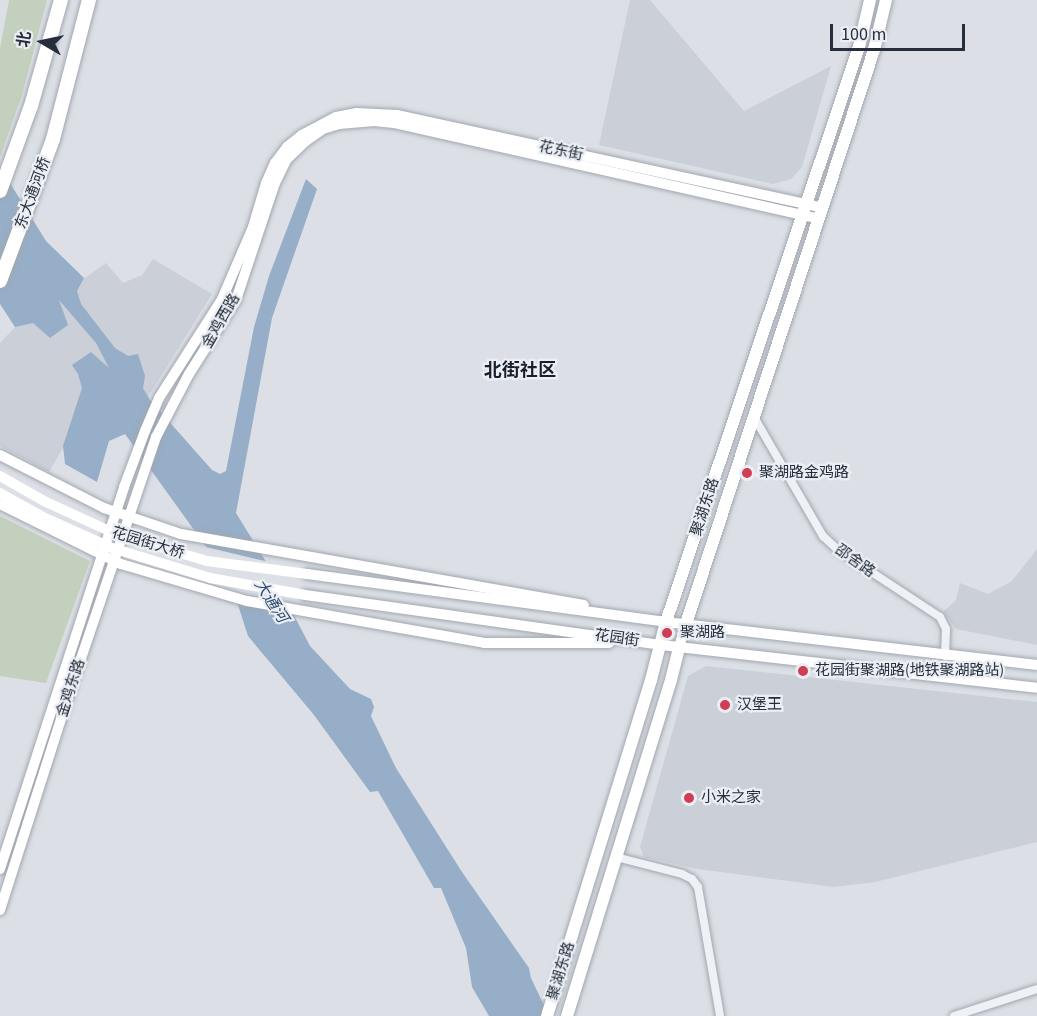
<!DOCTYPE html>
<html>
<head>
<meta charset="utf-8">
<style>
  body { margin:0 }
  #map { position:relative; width:1037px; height:1016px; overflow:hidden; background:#dce0e6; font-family:"Source Sans 3","Noto Sans SC",sans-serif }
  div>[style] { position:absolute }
  .built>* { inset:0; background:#cacfd8 }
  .green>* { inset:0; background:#c2d0bd }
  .water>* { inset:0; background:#96aec7 }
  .pier>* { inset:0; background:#dce0e6 }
  .roads { filter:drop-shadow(0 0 2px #a2a7b0) drop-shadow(0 0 2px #a2a7b0) }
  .street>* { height:8px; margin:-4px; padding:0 4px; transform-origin:4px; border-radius:4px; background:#eef1f5 }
  .secondary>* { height:10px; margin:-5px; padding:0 5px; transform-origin:5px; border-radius:5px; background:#fff }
  .primary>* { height:12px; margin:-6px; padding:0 6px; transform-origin:6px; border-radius:6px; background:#fff }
  .highway>* { height:14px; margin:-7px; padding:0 7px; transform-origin:7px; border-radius:7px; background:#fff }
  .secondary-bridge>* { height:10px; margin:-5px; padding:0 5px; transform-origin:5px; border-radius:5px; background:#fff }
  .dots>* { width:16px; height:16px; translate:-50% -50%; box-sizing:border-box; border:3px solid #ebeff4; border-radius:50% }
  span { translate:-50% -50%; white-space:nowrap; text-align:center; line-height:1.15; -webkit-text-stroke:4.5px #ebeff4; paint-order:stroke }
  .street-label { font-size:15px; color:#262e3d }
  .poi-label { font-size:15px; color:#262e3d }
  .left { translate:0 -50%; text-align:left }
  .water-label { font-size:16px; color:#304d70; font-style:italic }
  .quarter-label { font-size:18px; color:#181f2d; font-weight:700 }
  .north { position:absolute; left:12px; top:12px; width:60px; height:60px; -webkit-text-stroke:4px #ebeff4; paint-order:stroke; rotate:279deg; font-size:16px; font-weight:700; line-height:24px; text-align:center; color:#262e3d }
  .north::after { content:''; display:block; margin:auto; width:21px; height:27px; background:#262e3d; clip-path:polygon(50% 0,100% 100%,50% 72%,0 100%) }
  .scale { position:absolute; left:830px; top:24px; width:135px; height:27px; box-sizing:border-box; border:3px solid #262e3d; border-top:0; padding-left:8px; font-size:18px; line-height:21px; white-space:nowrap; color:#262e3d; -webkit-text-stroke:4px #ebeff4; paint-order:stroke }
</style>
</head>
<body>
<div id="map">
  <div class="built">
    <i style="clip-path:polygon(630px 0,650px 0,744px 111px,831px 66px,802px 167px,791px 179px,773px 184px,599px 145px)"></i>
    <i style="clip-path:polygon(153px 259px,212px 294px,125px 434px,64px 446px,49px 472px,0 446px,0 343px,15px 327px,106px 263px,123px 283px,142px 275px)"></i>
    <i style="clip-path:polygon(1037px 549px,1037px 645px,956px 629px,943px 612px,956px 600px,960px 583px,988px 594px,1012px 581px)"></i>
    <i style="clip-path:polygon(706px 666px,1037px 702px,1037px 842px,875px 882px,834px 887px,698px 869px,644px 857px,640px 847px,688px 676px)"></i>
  </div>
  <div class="green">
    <i style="clip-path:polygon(9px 0,47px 0,22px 95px,0 157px,0 48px)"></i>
    <i style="clip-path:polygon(0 516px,90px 561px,46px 683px,0 676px)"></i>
  </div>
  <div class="water">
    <i style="clip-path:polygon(0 167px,46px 241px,84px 278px,77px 291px,81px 304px,115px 348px,128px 356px,138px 354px,145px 376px,143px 388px,150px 400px,212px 470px,220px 474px,226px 471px,254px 327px,269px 276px,306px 179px,317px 189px,272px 318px,236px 513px,265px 560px,310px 646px,350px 689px,371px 699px,374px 707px,371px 716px,396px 768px,462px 872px,529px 968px,531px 978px,549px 1016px,489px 1016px,472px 987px,466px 948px,441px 888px,434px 888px,378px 791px,370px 792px,314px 715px,248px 636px,230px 580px,125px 434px,109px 441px,97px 482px,65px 464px,63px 446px,82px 388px,78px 374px,72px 365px,91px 352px,109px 368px,96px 343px,59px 300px,68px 325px,50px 338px,33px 323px,15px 327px,0 304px)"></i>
  </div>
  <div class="pier">
    <i style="clip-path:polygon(202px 546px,269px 562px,295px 612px,233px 598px,227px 581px)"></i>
  </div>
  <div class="roads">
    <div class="street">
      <i style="left:754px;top:417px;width:138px;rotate:59.9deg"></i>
      <i style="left:823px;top:536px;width:21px;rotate:43deg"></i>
      <i style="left:838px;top:550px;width:122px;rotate:33.3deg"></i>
      <i style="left:940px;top:617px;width:13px;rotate:63deg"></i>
      <i style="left:946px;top:629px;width:27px;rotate:92deg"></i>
      <i style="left:616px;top:857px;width:68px;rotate:14.4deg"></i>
      <i style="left:682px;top:874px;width:11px;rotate:27deg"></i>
      <i style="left:692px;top:879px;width:10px;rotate:53deg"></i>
      <i style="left:698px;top:887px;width:131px;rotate:80.3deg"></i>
      <i style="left:954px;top:1016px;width:87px;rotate:-18deg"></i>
    </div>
    <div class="secondary">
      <i style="left:0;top:455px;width:117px;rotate:27deg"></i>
      <i style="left:104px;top:508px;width:81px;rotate:18.7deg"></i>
      <i style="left:181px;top:534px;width:409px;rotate:10deg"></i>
      <i style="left:0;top:504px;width:135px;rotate:26.4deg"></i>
      <i style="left:121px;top:564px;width:131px;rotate:16.4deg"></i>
      <i style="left:247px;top:601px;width:241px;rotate:10deg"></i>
      <i style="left:484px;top:643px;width:125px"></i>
      <i style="left:307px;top:574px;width:362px;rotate:7.6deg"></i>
      <i style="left:666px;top:622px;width:373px;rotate:6.6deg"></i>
      <i style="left:305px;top:595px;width:359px;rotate:8deg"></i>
      <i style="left:661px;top:645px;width:378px;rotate:6.5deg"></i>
      <i style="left:679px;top:647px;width:24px;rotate:-73deg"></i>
      <i style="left:0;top:869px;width:402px;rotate:-72deg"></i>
      <i style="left:124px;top:487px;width:60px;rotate:-69.4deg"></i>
      <i style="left:145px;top:431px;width:36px;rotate:-67deg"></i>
      <i style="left:159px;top:398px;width:117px;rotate:-57.5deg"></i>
      <i style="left:222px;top:299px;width:78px;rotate:-66.7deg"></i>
      <i style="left:253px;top:227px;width:46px;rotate:-73.5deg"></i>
      <i style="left:266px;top:183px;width:22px;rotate:-66deg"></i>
      <i style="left:275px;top:163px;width:20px;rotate:-53deg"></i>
      <i style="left:287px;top:147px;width:19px;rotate:-39deg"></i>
      <i style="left:302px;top:135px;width:38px;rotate:-28deg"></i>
      <i style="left:336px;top:117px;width:20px;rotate:-11deg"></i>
      <i style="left:356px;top:113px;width:41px;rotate:2.8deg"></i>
      <i style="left:397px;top:115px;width:435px;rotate:12.3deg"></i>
      <i style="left:0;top:910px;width:227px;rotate:-72.3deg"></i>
      <i style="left:69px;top:694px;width:271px;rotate:-71.3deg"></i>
      <i style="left:156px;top:437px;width:71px;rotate:-62.4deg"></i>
      <i style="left:189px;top:374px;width:88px;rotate:-57.6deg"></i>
      <i style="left:236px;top:300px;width:123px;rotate:-71.6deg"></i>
      <i style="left:275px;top:183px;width:25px;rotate:-64deg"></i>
      <i style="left:286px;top:160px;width:28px;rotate:-44deg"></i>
      <i style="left:306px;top:141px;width:21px;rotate:-35deg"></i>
      <i style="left:323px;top:129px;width:17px;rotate:-17deg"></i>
      <i style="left:339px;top:124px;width:35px;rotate:-5deg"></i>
      <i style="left:374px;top:121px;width:20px;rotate:6deg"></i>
      <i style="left:394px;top:123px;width:436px;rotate:12.7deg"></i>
    </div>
    <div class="primary">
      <i style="left:686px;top:624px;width:604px;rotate:-71.87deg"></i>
      <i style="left:874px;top:50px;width:51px;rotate:-76.5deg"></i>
      <i style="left:547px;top:1016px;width:352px;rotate:-72.8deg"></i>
      <i style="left:651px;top:680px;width:60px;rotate:-75.5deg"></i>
      <i style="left:666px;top:622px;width:607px;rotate:-71.45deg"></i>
      <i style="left:859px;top:47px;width:48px;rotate:-76.8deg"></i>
      <i style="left:567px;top:1016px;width:352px;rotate:-72.8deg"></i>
      <i style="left:671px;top:680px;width:34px;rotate:-76deg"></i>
    </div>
    <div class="highway">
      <i style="left:0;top:191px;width:90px;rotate:-70deg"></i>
      <i style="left:31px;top:106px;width:110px;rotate:-74.2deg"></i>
      <i style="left:0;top:281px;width:152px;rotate:-69.5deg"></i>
      <i style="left:53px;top:139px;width:144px;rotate:-75.5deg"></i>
    </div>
  </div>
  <div class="secondary-bridge">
    <i style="left:0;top:476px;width:53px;rotate:29.5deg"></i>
    <i style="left:46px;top:502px;width:77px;rotate:24.6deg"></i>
    <i style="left:116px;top:534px;width:95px;rotate:16.5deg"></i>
    <i style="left:207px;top:561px;width:101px;rotate:7.4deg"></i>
    <i style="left:0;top:493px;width:49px;rotate:29.2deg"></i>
    <i style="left:43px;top:517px;width:76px;rotate:24.2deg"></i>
    <i style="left:112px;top:548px;width:102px;rotate:17deg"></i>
    <i style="left:210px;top:578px;width:97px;rotate:10.1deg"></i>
  </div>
  <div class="dots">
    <i style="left:747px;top:473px;background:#cf3e54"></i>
    <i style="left:667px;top:633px;background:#cf3e54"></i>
    <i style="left:803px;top:671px;background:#cf3e54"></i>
    <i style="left:725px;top:705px;background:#cf3e54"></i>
    <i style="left:689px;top:798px;background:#cf3e54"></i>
  </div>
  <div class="street-label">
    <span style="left:561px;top:151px;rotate:12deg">花东街</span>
    <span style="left:33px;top:193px;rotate:-70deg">东大通河桥</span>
    <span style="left:221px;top:321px;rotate:-60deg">金鸡西路</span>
    <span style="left:705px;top:507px;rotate:-72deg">聚湖东路</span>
    <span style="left:148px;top:543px;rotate:17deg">花园街大桥</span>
    <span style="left:855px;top:561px;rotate:35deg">邵舍路</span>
    <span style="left:617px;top:638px;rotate:8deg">花园街</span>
    <span style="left:71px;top:688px;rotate:-72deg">金鸡东路</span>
    <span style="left:561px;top:971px;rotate:-73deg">聚湖东路</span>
  </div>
  <div class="poi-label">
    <span class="left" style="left:759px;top:473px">聚湖路金鸡路</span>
    <span class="left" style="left:680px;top:633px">聚湖路</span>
    <span class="left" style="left:815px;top:671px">花园街聚湖路(地铁聚湖路站)</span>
    <span class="left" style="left:737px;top:705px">汉堡王</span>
    <span class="left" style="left:701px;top:798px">小米之家</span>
  </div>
  <div class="water-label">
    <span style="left:271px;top:601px;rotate:57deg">大通河</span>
  </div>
  <div class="quarter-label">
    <span style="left:520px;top:371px">北街社区</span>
  </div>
  <div class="north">北</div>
  <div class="scale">100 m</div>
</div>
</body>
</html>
